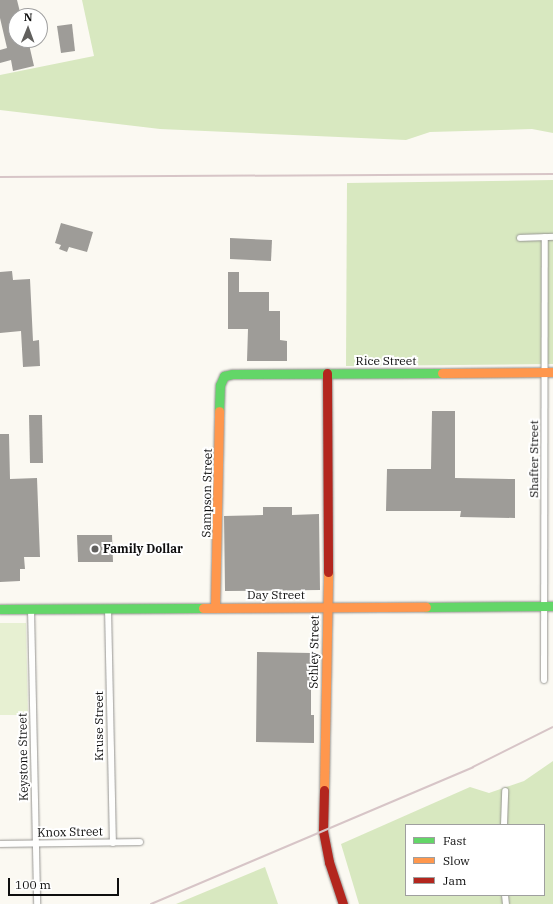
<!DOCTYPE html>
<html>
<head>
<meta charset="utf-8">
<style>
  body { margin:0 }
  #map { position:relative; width:553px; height:904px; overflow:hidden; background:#fbf9f2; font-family:"IBM Plex Serif",serif }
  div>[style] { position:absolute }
  .green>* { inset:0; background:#e7f0d2 }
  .forest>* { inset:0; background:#d8e8c0 }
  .building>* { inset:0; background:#9e9c98 }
  .roads { filter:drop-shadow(0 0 1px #959491) drop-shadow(0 0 1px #959491) }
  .street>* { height:6px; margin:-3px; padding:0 3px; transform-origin:3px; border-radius:3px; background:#fefefd }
  .fast>* { height:9px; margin:-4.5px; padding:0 4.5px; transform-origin:4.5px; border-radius:4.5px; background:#63d668 }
  .slow>* { height:9px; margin:-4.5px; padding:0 4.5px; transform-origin:4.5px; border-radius:4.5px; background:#ff974d }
  .jam>* { height:9px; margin:-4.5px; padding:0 4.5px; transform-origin:4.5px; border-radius:4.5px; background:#b3261e }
  .rail>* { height:2px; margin:-1px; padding:0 1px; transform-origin:1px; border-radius:1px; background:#d7c5c7 }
  .dots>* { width:11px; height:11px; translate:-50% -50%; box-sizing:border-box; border:2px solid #fff; border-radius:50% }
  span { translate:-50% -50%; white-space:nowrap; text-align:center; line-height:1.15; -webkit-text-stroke:4px #fff; paint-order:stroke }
  .street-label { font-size:12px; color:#0e0e0e }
  .poi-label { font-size:12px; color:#0e0e0e; font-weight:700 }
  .left { translate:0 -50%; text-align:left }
  .legend { position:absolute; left:405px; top:824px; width:140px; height:72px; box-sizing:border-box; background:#fff; border:1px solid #9f9f9f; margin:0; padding:5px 7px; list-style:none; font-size:12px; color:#0e0e0e }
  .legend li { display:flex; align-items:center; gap:8px; height:20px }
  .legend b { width:20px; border:1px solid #9f9f9f }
  .north { position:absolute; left:8px; top:8px; width:40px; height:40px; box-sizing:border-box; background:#fff; border:1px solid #9f9f9f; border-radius:50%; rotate:1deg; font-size:11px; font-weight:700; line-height:16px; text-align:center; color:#0e0e0e }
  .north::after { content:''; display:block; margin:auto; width:14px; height:18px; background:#61605e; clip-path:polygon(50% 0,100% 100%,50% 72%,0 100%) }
  .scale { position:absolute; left:8px; top:878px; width:111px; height:18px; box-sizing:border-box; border:2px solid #0e0e0e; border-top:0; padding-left:5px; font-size:12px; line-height:14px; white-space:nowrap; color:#0e0e0e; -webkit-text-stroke:3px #fff; paint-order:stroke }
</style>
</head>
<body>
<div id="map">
  <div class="green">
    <i style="clip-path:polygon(0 623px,26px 623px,28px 715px,0 715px)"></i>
  </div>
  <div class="forest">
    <i style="clip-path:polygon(82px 0,553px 0,553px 133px,532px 129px,430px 132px,406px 140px,160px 129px,0 110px,0 75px,94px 56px)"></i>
    <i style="clip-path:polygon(553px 180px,553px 364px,346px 366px,347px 183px)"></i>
    <i style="clip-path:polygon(evenodd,553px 761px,553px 904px,359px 904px,341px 844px,470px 787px,489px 793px,524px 781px,553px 761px,406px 825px,544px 825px,544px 895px,406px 895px,406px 825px)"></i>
    <i style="clip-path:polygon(265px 867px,278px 904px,176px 904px)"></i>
  </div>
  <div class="building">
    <i style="clip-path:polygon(0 0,17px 0,21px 16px,16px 16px,16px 40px,28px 40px,34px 66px,13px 71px,11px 60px,0 63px,0 50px,7px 48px,0 18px)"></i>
    <i style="clip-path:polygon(72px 24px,75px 51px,61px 53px,57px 26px)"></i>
    <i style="clip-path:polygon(61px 223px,93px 232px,87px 252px,69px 247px,67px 252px,59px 249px,61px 245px,55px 243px)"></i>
    <i style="clip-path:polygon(230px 238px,272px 240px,271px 261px,230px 259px)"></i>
    <i style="clip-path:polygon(12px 271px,13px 280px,30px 279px,33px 341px,39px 340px,40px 366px,23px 367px,21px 331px,0 333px,0 272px)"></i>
    <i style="clip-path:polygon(228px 272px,239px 272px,239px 292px,269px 292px,269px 311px,280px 311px,280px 340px,287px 341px,287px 361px,247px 361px,248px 329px,228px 329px)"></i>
    <i style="clip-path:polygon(432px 411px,455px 411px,455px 478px,515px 479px,515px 518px,460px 517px,461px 511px,386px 511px,387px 469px,431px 469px)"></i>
    <i style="clip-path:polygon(29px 415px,42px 415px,43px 463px,30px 463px)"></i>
    <i style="clip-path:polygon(0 434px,9px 434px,10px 479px,37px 478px,40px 557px,24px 557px,25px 569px,20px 569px,20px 581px,0 582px)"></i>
    <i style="clip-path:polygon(263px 507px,292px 507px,292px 515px,319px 514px,320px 590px,225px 591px,224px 516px,263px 515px)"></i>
    <i style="clip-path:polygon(77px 535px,112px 535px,113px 562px,78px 562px)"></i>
    <i style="clip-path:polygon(257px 652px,311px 653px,311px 715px,314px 715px,314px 743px,256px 742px)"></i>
  </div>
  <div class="roads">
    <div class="street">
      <i style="left:520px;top:238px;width:33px;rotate:-2deg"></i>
      <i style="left:108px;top:608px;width:235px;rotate:88.8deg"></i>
      <i style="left:31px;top:609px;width:295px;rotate:88.8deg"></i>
      <i style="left:544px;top:680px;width:443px;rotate:-89.9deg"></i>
      <i style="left:504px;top:825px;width:34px;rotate:-88deg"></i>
      <i style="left:0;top:844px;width:140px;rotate:-0.8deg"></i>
      <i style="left:505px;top:895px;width:9px;rotate:84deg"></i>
    </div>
    <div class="fast">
      <i style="left:219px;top:411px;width:26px;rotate:-88deg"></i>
      <i style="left:220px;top:385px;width:10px;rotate:-66deg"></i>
      <i style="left:224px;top:376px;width:9px;rotate:-13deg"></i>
      <i style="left:233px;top:374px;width:209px;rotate:-0.3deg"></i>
      <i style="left:426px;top:607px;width:127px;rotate:-0.5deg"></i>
      <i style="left:0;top:609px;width:203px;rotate:-0.3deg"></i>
    </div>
    <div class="slow">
      <i style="left:442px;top:373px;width:111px;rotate:-0.5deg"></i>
      <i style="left:203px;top:608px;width:223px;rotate:-0.3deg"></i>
      <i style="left:215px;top:608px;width:197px;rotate:-88.8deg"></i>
      <i style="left:324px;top:790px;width:218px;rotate:-88.9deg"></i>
    </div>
    <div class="jam">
      <i style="left:327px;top:373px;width:199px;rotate:89.7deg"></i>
      <i style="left:324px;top:790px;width:41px;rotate:91.4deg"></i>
      <i style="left:323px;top:831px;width:32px;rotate:79deg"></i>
      <i style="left:329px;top:862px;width:44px;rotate:71.6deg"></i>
    </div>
  </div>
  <div class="rail">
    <i style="left:0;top:177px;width:553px;rotate:-0.31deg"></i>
    <i style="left:151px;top:904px;width:350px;rotate:-23deg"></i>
    <i style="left:473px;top:767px;width:89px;rotate:-26.6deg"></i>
  </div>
  <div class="dots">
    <i style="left:95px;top:549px;background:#61605e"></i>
  </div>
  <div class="street-label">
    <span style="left:386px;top:361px">Rice Street</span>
    <span style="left:534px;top:459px;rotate:-90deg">Shafter Street</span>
    <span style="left:207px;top:493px;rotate:-89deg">Sampson Street</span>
    <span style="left:276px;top:595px">Day Street</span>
    <span style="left:314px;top:652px;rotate:-89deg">Schley Street</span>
    <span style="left:99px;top:726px;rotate:-90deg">Kruse Street</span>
    <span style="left:23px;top:757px;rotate:-91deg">Keystone Street</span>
    <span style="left:70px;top:832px;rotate:-1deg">Knox Street</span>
  </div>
  <div class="poi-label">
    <span class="left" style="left:103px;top:549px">Family Dollar</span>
  </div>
  <ul class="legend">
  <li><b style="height:5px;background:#63d668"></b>Fast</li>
  <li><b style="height:5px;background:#ff974d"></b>Slow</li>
  <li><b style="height:5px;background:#b3261e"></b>Jam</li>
  </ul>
  <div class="north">N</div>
  <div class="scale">100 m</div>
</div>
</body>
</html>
